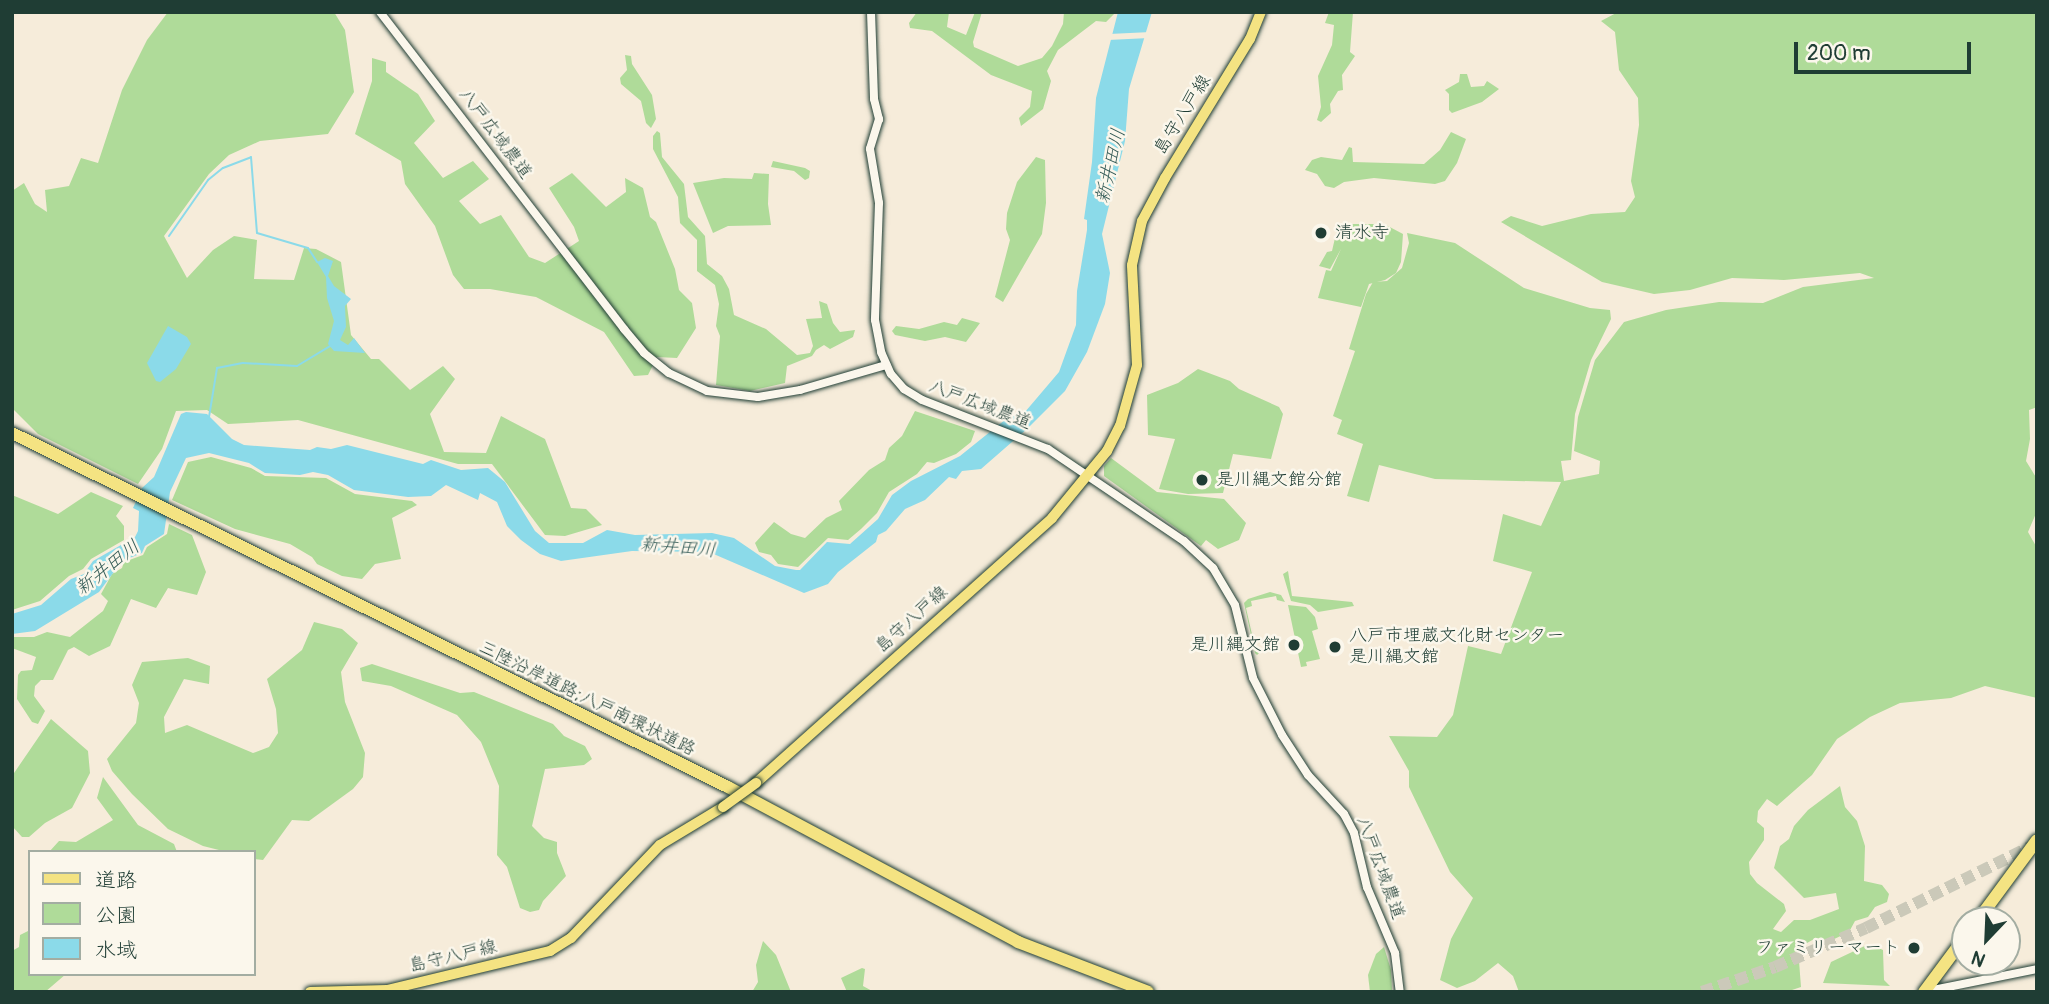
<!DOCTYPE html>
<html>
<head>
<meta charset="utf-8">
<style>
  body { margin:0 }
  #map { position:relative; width:2049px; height:1004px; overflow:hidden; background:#f6ecda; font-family:Pangolin,"Klee One",sans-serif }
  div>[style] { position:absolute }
  .green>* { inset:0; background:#afdb99 }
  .water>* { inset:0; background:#8bdae9 }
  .pier>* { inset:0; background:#f6ecda }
  .stream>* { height:2px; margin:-1px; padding:0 1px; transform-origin:1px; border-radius:1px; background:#8bdae9 }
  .highway-tunnel>* { height:12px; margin-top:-6px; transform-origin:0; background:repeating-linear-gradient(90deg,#cbc9b9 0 12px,transparent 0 18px) }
  .roads { filter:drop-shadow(0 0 2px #1f3d34) drop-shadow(0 0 2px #1f3d34) }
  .minor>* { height:8px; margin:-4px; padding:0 4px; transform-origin:4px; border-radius:4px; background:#fbf7ec }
  .major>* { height:10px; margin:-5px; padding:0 5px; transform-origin:5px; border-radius:5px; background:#f4e382 }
  .highway>* { height:12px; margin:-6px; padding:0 6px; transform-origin:6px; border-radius:6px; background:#f4e382 }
  .bridges { filter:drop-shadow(0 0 2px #1f3d34) drop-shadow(0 0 2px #1f3d34) }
  .major-bridge>* { height:10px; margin:-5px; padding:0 5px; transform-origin:5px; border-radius:5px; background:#f4e382 }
  .dots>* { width:19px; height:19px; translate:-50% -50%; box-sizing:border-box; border:4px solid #fbf7ec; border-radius:50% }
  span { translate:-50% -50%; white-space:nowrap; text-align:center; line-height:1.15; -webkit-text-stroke:5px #fbf7ec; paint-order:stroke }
  .street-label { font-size:18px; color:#1f3d34 }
  .poi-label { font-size:18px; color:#1f3d34 }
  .left { translate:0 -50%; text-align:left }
  .right { translate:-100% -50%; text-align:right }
  .water-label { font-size:19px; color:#355c58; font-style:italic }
  .frame { position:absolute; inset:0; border:14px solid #1f3d34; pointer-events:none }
  .legend { position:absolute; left:28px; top:850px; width:228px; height:126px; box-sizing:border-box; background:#fbf7ec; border:2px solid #a3ada2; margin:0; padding:9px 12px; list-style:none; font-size:21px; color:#1f3d34 }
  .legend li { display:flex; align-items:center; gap:14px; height:35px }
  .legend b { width:35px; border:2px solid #a3ada2 }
  .north { position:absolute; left:1951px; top:906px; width:70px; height:70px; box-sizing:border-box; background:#fbf7ec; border:2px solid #a3ada2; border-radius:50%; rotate:203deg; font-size:19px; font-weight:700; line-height:28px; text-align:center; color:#1f3d34 }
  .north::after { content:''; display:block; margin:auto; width:24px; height:32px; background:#1f3d34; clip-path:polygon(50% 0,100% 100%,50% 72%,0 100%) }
  .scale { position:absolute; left:1794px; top:42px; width:177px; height:32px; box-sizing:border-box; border:4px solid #1f3d34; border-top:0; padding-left:9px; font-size:21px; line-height:24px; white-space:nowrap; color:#1f3d34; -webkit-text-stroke:5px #fbf7ec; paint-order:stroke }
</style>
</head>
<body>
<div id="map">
  <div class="green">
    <i style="clip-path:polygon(168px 12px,334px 12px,345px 30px,354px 92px,328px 134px,260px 141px,229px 155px,209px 174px,164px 236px,187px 278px,213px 250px,234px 236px,257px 240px,254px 279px,294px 280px,304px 248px,316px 249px,341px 262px,351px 335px,371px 359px,379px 359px,410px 390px,443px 366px,455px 379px,430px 414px,444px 452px,486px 453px,501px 416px,545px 439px,571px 508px,586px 509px,602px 525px,565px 536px,545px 535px,492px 464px,458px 464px,298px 420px,228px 424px,207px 410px,176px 411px,162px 449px,138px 484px,38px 434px,12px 408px,12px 191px,24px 183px,35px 204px,47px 212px,45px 190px,69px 186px,81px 158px,98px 163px,122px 90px,147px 40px)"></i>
    <i style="clip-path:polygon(917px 12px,949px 12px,947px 27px,966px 35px,975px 12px,982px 12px,973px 42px,974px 47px,1018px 66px,1042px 58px,1052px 46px,1063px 24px,1064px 12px,1116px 12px,1106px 22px,1096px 21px,1058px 50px,1047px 71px,1051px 81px,1043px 109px,1021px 126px,1019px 118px,1030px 107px,1032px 91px,991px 75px,932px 31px,910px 28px,909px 23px)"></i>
    <i style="clip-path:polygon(1329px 12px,1353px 12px,1350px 52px,1355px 56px,1342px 75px,1343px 90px,1338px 91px,1330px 104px,1331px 113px,1321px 122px,1317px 120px,1321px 107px,1318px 76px,1332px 45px,1334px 25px,1325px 23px)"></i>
    <i style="clip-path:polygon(1618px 12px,2037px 12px,2037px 407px,2029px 410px,2030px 439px,2026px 461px,2037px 479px,2037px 511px,2028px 532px,2037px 548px,2037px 698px,1985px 686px,1951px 698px,1900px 703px,1870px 717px,1837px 739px,1812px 775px,1777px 806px,1767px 799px,1758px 811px,1757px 822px,1764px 828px,1764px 840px,1749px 862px,1750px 874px,1757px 883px,1784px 904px,1786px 911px,1773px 929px,1781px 932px,1794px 920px,1810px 920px,1839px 909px,1836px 893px,1804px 898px,1774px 868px,1780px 846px,1789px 839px,1794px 826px,1808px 810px,1840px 786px,1845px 807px,1857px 821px,1865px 846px,1864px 881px,1882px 885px,1889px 894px,1887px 902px,1875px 907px,1868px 917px,1855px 921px,1849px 932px,1830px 941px,1816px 938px,1798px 948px,1801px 987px,1786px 992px,1519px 992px,1513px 976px,1498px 963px,1475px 981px,1457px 988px,1440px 980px,1451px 939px,1473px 898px,1450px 872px,1409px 787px,1409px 771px,1389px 736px,1437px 737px,1453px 715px,1468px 646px,1501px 654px,1532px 572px,1493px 561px,1503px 514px,1541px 526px,1561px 482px,1435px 479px,1379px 465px,1369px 502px,1347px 496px,1363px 444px,1337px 434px,1342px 420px,1333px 416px,1355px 351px,1349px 349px,1366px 294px,1373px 282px,1387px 281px,1402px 268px,1409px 243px,1407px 233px,1455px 243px,1524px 288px,1590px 308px,1610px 310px,1611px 319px,1591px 360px,1575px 414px,1571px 460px,1561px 461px,1564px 481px,1599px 474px,1600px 461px,1574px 451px,1578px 417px,1595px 360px,1624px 322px,1666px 310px,1719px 302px,1763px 303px,1803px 287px,1874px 278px,1860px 273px,1784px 280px,1732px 278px,1690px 290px,1654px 294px,1602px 282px,1501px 222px,1511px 216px,1542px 226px,1591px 214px,1625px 212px,1635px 197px,1631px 181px,1639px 125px,1638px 98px,1619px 70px,1615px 32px,1601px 21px)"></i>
    <i style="clip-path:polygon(625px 55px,631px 56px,632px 64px,652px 95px,656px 119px,651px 128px,646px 123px,641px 101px,621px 84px,620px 78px,627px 70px)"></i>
    <i style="clip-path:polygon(372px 58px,386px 62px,386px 72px,418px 94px,435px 121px,414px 143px,443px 178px,473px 161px,489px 179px,459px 201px,480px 224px,501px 215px,529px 257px,545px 263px,579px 241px,574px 227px,549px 188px,572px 173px,606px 207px,626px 192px,625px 178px,643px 188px,650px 217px,656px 222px,675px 269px,679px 290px,692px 303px,696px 328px,677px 358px,657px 357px,648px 375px,634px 376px,604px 332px,536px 297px,490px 289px,464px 289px,453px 275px,435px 226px,405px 184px,401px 161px,355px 134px,372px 81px)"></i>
    <i style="clip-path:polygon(1460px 74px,1467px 74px,1471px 87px,1484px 86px,1487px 81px,1499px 89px,1482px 102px,1452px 113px,1449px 110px,1449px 94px,1445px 90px,1459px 82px)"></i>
    <i style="clip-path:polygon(657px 131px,660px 133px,662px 157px,684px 184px,688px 217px,705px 236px,707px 264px,722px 276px,729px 289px,734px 315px,766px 329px,797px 355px,810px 353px,813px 346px,806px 319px,822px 318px,819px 301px,827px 304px,833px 323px,840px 332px,855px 330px,853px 337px,830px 349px,824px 345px,816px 350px,812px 356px,787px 366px,785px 383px,750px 391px,716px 385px,720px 336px,716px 326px,719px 304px,715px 285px,697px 271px,697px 240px,680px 223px,678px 197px,653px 149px,653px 136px)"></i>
    <i style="clip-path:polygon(1451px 132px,1466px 139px,1457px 163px,1445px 181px,1435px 184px,1374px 178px,1344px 182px,1334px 188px,1325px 186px,1317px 174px,1305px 170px,1312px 160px,1321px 157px,1342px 160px,1349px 147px,1352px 148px,1353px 162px,1424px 164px,1440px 150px)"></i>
    <i style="clip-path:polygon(1036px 157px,1045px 160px,1046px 203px,1042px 234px,1003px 302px,995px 297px,1010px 240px,1006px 229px,1007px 213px,1017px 182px)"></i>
    <i style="clip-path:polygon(773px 161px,805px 168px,810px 171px,809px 178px,805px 180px,794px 171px,771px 167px)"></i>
    <i style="clip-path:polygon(754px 173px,769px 174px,768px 204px,771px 225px,728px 226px,713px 233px,693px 183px,724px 178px,752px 179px)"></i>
    <i style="clip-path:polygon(1344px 224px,1384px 224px,1403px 234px,1401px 262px,1396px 273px,1385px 280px,1369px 284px,1361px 307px,1318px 298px,1326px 270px,1331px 271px,1341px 249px,1330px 269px,1319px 266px,1327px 252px,1332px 251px,1338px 225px)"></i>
    <i style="clip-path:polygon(962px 318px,980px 323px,966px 342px,945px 337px,925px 341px,895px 335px,892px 331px,896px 326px,919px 329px,944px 322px,957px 325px)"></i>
    <i style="clip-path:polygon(1198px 369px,1230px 381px,1239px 389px,1279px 407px,1283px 414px,1271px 459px,1233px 454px,1223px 493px,1188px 494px,1159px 489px,1175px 439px,1148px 435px,1147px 395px,1178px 383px)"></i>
    <i style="clip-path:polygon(915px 411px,975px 431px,971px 442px,956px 454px,934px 463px,927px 462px,917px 474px,889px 492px,877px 513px,861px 529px,848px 540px,828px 538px,798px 567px,778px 564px,771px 555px,759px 552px,755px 543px,774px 522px,791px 534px,805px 538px,826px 518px,842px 510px,839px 501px,869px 470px,885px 460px,889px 448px,902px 436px)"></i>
    <i style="clip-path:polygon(211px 457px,251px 468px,265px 476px,326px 478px,355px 494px,412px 501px,417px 505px,392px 518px,401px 559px,375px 564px,362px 579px,342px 576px,317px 564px,312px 557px,290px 544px,235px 529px,172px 500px,188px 462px)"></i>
    <i style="clip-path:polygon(1111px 458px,1157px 492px,1224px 499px,1246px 523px,1239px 540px,1218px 549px,1206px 540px,1201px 546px,1104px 476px,1104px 466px)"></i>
    <i style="clip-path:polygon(91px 492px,123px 506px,116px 516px,124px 526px,124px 540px,91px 559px,83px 569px,69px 576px,40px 601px,12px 610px,12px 495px,58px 514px)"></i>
    <i style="clip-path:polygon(169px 524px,192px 535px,206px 572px,197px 595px,168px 588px,156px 608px,131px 599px,110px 646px,89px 656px,74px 647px,68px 650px,53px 680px,41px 680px,35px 686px,34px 696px,45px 711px,38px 724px,32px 722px,17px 699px,18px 675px,21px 671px,32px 670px,36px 657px,12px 648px,12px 637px,34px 637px,47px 632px,70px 637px,103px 611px,108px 601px,101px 594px,112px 574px,122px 568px,124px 562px,143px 555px,147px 547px,167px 534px)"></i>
    <i style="clip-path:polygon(1288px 571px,1292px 596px,1352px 602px,1354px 606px,1318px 612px,1310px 605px,1291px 601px,1283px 574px)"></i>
    <i style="clip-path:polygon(1270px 592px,1281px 595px,1285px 602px,1277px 600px,1276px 596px,1251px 601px,1252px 606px,1246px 608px,1256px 652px,1260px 652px,1257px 655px,1255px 653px,1244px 603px,1248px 599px)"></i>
    <i style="clip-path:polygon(1288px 605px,1306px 607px,1315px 617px,1318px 629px,1312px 631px,1320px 659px,1306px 662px,1307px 666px,1301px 667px)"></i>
    <i style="clip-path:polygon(314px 622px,342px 629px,358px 643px,341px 672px,345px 702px,365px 753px,363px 777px,353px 789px,309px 821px,292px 820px,263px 860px,254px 859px,254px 852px,227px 852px,203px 846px,168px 829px,132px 794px,112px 771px,107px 759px,136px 723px,139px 703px,132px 685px,142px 662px,188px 658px,210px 666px,209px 684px,184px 679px,164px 717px,165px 733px,187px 725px,253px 753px,269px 747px,278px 733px,276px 709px,267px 679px,302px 650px)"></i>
    <i style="clip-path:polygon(372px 664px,460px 693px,474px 692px,553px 724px,564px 736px,585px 746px,592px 759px,584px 765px,545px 769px,532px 826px,544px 838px,557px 842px,557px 853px,566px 876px,543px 901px,539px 910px,530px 912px,520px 908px,507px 867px,497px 855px,499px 786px,481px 742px,457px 715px,391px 686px,362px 681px,360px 668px)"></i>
    <i style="clip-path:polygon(51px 719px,88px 751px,90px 773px,72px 808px,45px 823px,29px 837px,22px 837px,12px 826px,12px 776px)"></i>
    <i style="clip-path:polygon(103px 777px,138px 825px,174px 844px,177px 852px,49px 852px,59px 841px,76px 842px,113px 820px,97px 798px)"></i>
    <i style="clip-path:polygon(30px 930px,30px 974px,66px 974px,45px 992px,12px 992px,12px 951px,19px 947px,20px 935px)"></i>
    <i style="clip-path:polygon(763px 941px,776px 955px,791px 992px,752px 992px,758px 982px,756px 965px)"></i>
    <i style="clip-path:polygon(1869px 944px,1883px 950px,1884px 980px,1890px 986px,1823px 983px,1831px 962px)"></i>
    <i style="clip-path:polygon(1384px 947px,1391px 970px,1392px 990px,1370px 992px,1368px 975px,1376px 954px)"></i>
    <i style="clip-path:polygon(862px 968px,865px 969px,863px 986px,874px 992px,847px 992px,841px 978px)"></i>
  </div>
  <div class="water">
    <i style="clip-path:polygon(1118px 12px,1152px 12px,1129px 89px,1125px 141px,1102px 234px,1110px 273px,1105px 304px,1087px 352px,1065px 391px,1027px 429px,981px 469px,962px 471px,956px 479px,949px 477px,925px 500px,905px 509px,886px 531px,878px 535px,876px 542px,838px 572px,828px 584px,804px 593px,709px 552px,632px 551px,561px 561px,540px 554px,521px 540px,507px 526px,497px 502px,480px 493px,478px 500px,446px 485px,431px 496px,408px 497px,354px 490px,328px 475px,313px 472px,300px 475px,265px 473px,249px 463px,209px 453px,186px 458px,170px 492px,164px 534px,145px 546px,142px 553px,122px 561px,99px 592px,35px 631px,12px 634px,12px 614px,41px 605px,71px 579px,84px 574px,93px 561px,135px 537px,138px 531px,139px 511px,133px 508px,142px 488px,154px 477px,181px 414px,186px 412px,207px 414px,232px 439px,244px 445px,310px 450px,317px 447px,331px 449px,347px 445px,423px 464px,431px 460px,461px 470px,488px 468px,505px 482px,535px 531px,549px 543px,583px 543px,607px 530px,635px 535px,712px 533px,734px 538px,775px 566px,796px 570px,800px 570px,827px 542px,850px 544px,878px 519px,892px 495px,911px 481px,960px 456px,1006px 419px,1025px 412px,1059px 372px,1076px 325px,1077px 291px,1087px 230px,1087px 220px,1084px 219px,1092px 162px,1096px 98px)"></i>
    <i style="clip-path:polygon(325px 258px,333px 261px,328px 276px,334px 286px,351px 299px,345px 306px,346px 327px,340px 340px,348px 345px,354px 338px,365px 353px,334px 351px,328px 344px,334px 321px,327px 298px,326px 277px,317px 262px)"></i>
    <i style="clip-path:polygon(168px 326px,187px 337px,191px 344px,176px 369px,160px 382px,156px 381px,147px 363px)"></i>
  </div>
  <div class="pier">
    <i style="clip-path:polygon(1151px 32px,1149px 38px,1108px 40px,1109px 34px)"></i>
  </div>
  <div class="stream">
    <i style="left:169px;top:236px;width:68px;rotate:-55.1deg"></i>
    <i style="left:208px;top:180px;width:19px;rotate:-39deg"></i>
    <i style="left:223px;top:168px;width:30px;rotate:-21deg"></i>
    <i style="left:251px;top:157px;width:76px;rotate:85.5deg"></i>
    <i style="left:257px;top:233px;width:53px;rotate:16.4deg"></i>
    <i style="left:308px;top:248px;width:17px;rotate:57deg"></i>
    <i style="left:209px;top:417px;width:50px;rotate:-80.7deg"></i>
    <i style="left:217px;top:368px;width:26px;rotate:-11deg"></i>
    <i style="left:243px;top:363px;width:54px;rotate:3.2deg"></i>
    <i style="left:297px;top:366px;width:39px;rotate:-31deg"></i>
  </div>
  <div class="highway-tunnel">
    <i style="left:1702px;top:992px;width:77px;rotate:-18.9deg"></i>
    <i style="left:1775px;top:967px;width:99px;rotate:-23.2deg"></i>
    <i style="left:1866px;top:928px;width:187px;rotate:-26.3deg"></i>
  </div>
  <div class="roads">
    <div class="minor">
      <i style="left:380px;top:12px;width:400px;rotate:52.4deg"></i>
      <i style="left:624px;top:329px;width:31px;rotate:50deg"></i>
      <i style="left:644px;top:353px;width:32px;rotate:39deg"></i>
      <i style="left:669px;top:373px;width:42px;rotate:25.3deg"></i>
      <i style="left:707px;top:391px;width:51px;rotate:6.7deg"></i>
      <i style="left:758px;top:397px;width:43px;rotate:-9.5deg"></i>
      <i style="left:800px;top:390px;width:90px;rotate:-16.2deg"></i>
      <i style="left:871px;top:12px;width:87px;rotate:88deg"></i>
      <i style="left:874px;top:99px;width:21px;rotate:76deg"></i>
      <i style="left:879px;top:119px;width:31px;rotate:107deg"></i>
      <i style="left:870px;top:149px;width:55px;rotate:80.5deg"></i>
      <i style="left:879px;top:203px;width:117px;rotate:92deg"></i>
      <i style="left:875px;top:320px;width:33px;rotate:79deg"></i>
      <i style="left:881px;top:352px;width:24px;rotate:66deg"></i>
      <i style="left:891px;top:374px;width:20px;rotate:49deg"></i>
      <i style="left:904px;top:389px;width:21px;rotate:31deg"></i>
      <i style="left:922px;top:400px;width:135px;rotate:21.3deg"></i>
      <i style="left:1048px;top:449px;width:164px;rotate:34.1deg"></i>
      <i style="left:1184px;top:541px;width:40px;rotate:43deg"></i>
      <i style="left:1213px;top:568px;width:43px;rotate:59.3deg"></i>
      <i style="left:1235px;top:605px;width:75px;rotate:76.1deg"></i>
      <i style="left:1253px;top:678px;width:64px;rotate:63deg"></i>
      <i style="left:1282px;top:735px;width:48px;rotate:57deg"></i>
      <i style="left:1308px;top:775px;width:53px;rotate:47.3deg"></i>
      <i style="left:1344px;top:814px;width:21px;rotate:62deg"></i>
      <i style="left:1354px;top:833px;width:56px;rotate:76.5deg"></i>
      <i style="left:1367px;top:887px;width:72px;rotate:67deg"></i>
      <i style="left:1395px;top:953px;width:39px;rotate:83deg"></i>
      <i style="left:1923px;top:992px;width:116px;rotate:-11.4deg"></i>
    </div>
    <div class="major">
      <i style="left:756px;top:783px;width:397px;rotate:-41.8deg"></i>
      <i style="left:1052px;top:518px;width:87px;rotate:-50.6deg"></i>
      <i style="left:1107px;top:451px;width:28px;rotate:-63deg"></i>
      <i style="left:1120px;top:426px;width:63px;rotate:-74.4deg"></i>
      <i style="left:1137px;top:365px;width:100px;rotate:-92.9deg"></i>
      <i style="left:1132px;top:265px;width:45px;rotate:-77.2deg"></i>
      <i style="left:1142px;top:221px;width:49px;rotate:-61.9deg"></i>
      <i style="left:1165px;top:178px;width:163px;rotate:-58.6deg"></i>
      <i style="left:1250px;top:39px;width:29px;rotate:-68deg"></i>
      <i style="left:310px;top:992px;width:77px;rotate:-1.5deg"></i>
      <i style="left:387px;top:990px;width:168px;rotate:-13.5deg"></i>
      <i style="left:550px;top:951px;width:25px;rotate:-32deg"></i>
      <i style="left:571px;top:938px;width:129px;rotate:-46.3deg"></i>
      <i style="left:660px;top:845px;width:74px;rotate:-31.1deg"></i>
    </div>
    <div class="highway">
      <i style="left:12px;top:433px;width:799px;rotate:26.31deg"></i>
      <i style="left:728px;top:787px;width:329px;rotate:28.1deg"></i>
      <i style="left:1018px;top:942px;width:139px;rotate:21deg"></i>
      <i style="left:1978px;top:920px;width:99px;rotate:-53.6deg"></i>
      <i style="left:1924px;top:992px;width:69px;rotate:-53.3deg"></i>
    </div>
  </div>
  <div class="bridges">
    <div class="major-bridge">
      <i style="left:723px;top:807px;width:41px;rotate:-36deg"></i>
    </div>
  </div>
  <div class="dots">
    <i style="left:1321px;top:233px;background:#1f3d34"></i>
    <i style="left:1202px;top:480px;background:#1f3d34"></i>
    <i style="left:1294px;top:645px;background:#1f3d34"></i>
    <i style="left:1335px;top:647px;background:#1f3d34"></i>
    <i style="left:1914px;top:948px;background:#1f3d34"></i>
  </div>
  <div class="street-label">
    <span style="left:1183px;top:115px;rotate:-58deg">島守八戸線</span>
    <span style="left:495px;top:134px;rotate:53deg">八戸広域農道</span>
    <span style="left:980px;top:405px;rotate:21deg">八戸広域農道</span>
    <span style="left:912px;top:620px;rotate:-42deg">島守八戸線</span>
    <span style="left:587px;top:699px;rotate:26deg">三陸沿岸道路;八戸南環状道路</span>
    <span style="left:1380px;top:868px;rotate:70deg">八戸広域農道</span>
    <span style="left:453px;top:957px;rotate:-13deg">島守八戸線</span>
  </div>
  <div class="poi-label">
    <span class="left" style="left:1335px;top:233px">清水寺</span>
    <span class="left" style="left:1216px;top:480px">是川縄文館分館</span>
    <span class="left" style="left:1349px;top:647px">八戸市埋蔵文化財センター<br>是川縄文館</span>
    <span class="right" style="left:1280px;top:645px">是川縄文館</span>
    <span class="right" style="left:1900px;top:948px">ファミリーマート</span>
  </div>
  <div class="water-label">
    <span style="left:1111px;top:166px;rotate:-77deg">新井田川</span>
    <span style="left:678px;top:548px;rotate:5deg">新井田川</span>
    <span style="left:108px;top:568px;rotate:-38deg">新井田川</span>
  </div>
  <div class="frame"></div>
  <ul class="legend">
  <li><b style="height:9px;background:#f4e382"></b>道路</li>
  <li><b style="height:19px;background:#afdb99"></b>公園</li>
  <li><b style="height:19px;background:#8bdae9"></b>水域</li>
  </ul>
  <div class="north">N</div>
  <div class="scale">200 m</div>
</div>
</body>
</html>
